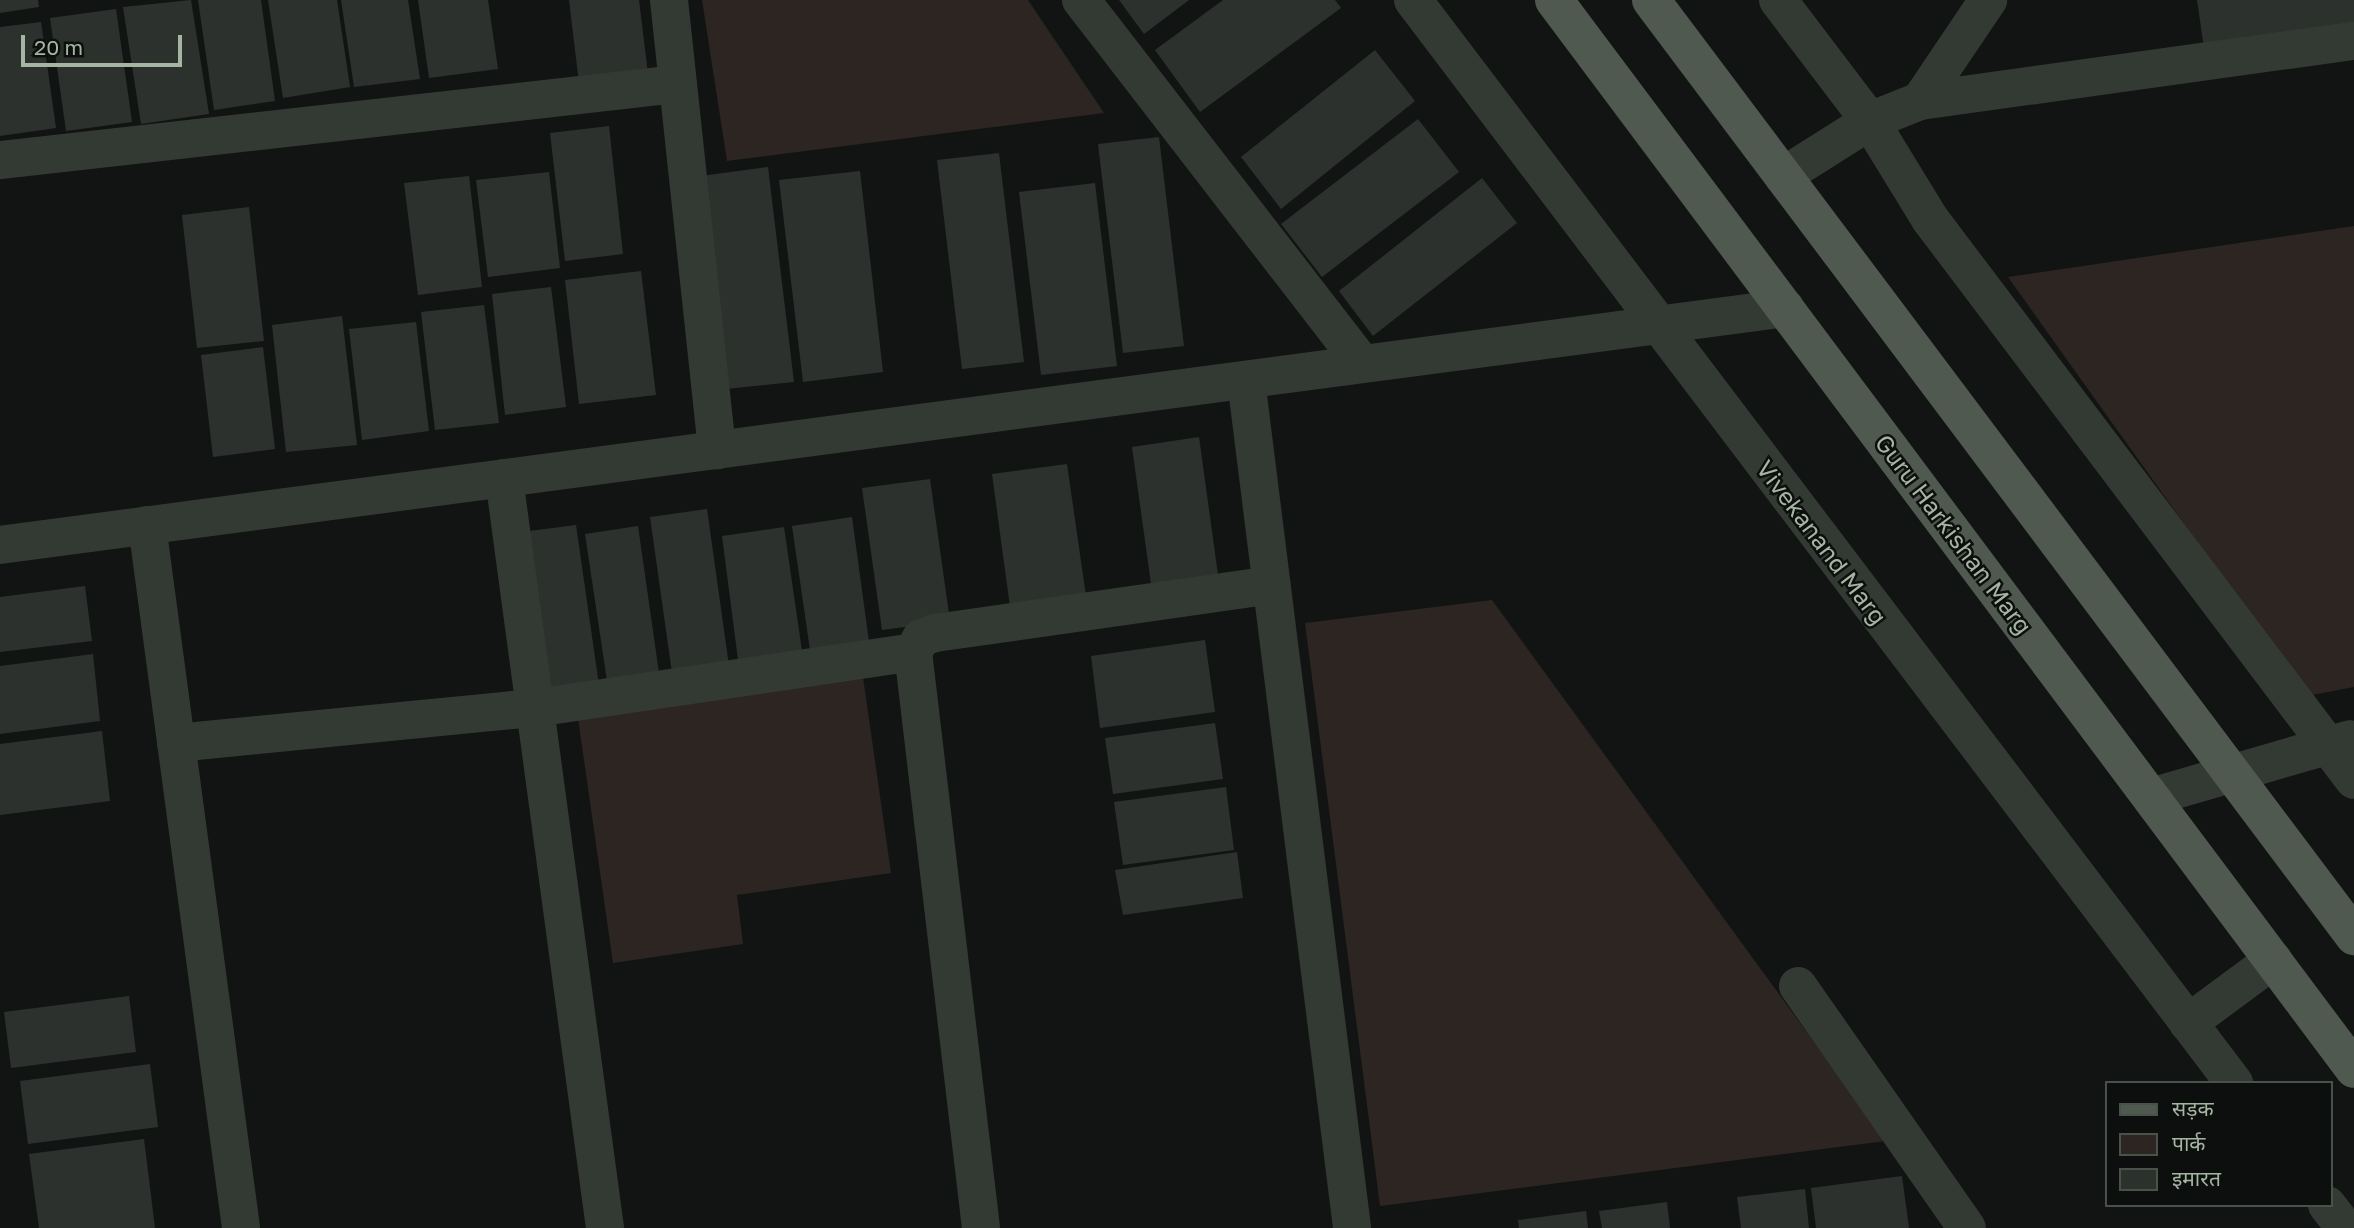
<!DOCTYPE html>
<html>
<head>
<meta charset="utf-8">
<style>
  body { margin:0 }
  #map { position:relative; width:2354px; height:1228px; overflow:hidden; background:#121413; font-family:"Golos Text","Noto Sans Devanagari",sans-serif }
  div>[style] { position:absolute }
  .green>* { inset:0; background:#2c2522 }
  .building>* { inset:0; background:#2d312d }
  .minor>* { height:38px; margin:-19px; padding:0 19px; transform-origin:19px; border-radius:19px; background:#333a33 }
  .major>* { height:38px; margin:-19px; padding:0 19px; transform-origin:19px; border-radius:19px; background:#4f594f }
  span { translate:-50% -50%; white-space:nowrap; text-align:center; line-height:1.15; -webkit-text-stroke:5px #0d0f0e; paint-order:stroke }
  .street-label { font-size:24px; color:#a4b6a2 }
  .legend { position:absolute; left:2105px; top:1081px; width:228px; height:126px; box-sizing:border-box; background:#0d0f0e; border:2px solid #495249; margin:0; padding:9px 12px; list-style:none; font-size:21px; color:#a4b6a2 }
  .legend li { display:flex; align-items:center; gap:14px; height:35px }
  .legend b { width:35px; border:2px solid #495249 }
  .scale { position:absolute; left:21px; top:35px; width:161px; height:32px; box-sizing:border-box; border:4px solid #a4b6a2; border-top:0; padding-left:9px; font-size:21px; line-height:24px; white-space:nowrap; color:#a4b6a2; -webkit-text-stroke:5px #0d0f0e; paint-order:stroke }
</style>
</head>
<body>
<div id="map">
  <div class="green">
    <i style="clip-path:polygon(702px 0,1028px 0,1104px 113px,727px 161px)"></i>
    <i style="clip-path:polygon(2354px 226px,2354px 687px,2307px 696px,2008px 277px)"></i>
    <i style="clip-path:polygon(1492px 600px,1886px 1141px,1380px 1206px,1305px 623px)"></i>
    <i style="clip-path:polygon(862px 670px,891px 873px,737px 895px,743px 944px,613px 963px,577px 711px)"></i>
  </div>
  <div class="building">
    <i style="clip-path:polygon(0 0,38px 0,39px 7px,0 13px)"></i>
    <i style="clip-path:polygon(191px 0,209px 114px,141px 124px,123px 7px)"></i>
    <i style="clip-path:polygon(198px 0,261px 0,275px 101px,214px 110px)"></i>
    <i style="clip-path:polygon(268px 0,337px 0,350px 87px,283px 98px)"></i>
    <i style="clip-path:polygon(341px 0,408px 0,420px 79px,354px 87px)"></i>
    <i style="clip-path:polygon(418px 0,488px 0,498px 69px,429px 78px)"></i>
    <i style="clip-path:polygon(569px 0,639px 0,648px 74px,579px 83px)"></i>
    <i style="clip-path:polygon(1119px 0,1189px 0,1144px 34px)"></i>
    <i style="clip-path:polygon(1223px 0,1335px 0,1341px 8px,1200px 112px,1155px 50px)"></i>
    <i style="clip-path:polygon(2197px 0,2354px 0,2354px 32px,2205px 55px)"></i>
    <i style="clip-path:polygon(116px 9px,132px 122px,66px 131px,50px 18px)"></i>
    <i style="clip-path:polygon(41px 22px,56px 128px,0 136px,0 27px)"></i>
    <i style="clip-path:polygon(1375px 50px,1415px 101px,1281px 209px,1241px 157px)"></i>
    <i style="clip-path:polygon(1418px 119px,1459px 172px,1322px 277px,1281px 224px)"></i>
    <i style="clip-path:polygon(609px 126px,623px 254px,565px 261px,550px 133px)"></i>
    <i style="clip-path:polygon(1159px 137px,1184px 346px,1123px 353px,1098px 144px)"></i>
    <i style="clip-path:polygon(999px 153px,1024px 362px,962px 369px,937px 160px)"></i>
    <i style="clip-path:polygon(768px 167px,794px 382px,725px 389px,701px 176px)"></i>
    <i style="clip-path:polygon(860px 171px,883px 372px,803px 382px,779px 180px)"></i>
    <i style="clip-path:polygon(549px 172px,560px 268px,488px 277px,476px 180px)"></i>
    <i style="clip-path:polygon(469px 176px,482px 287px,418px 295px,404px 183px)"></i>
    <i style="clip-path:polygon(1482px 178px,1517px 223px,1373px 336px,1339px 291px)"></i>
    <i style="clip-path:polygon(1095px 183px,1117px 366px,1041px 375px,1019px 192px)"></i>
    <i style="clip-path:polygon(249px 207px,264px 341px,197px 348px,182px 215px)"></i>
    <i style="clip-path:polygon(641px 271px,656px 395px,579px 404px,565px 280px)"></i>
    <i style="clip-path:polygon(551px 287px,566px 407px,505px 415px,492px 294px)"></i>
    <i style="clip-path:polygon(484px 305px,499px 423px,435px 430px,421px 312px)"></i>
    <i style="clip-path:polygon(342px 316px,357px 445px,286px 452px,272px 325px)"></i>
    <i style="clip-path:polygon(416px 322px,429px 431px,362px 440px,349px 329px)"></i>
    <i style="clip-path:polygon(263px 347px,275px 449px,213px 457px,201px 355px)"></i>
    <i style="clip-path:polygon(1199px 437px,1219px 582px,1152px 591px,1132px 447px)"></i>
    <i style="clip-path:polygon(1067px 464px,1087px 603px,1011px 614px,992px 474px)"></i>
    <i style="clip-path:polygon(930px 479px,950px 621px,882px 630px,862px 488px)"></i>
    <i style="clip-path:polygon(707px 509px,730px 673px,673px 680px,650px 517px)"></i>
    <i style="clip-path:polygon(852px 517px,870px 649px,811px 657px,792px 526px)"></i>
    <i style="clip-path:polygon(576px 525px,599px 685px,536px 694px,514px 533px)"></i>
    <i style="clip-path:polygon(638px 526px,659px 673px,607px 681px,585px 534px)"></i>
    <i style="clip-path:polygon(784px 527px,802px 651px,738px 660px,722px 536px)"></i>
    <i style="clip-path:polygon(85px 586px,92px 641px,0 652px,0 597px)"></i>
    <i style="clip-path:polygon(1205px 640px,1215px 712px,1100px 728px,1091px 656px)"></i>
    <i style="clip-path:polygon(93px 654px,100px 721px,0 734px,0 666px)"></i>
    <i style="clip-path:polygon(1215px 723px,1223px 779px,1113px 794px,1105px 738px)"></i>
    <i style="clip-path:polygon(102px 731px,110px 801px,0 815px,0 744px)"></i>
    <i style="clip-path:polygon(1226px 787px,1234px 850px,1123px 865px,1114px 802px)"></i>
    <i style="clip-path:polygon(1237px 852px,1243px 898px,1123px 915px,1115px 870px)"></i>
    <i style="clip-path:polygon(129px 996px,136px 1052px,11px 1068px,4px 1012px)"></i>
    <i style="clip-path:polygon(150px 1064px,158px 1127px,28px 1144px,20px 1081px)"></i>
    <i style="clip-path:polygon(144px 1139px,155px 1228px,39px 1228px,29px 1154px)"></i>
    <i style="clip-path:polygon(1902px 1176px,1909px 1228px,1816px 1228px,1811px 1188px)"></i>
    <i style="clip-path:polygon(1805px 1189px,1809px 1228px,1741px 1228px,1737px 1197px)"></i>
    <i style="clip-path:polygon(1667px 1202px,1670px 1228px,1602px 1228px,1599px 1211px)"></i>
    <i style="clip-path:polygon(1586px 1211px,1588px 1228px,1519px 1228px,1518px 1220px)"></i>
  </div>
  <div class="minor">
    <i style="left:669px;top:0;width:453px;rotate:83.9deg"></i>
    <i style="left:1081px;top:0;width:460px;rotate:52.3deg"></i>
    <i style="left:1413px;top:0;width:1359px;rotate:52.83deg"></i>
    <i style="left:1778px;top:0;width:152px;rotate:52.8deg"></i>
    <i style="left:1870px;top:121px;width:115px;rotate:58.5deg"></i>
    <i style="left:1930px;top:219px;width:703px;rotate:52.92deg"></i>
    <i style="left:1920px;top:101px;width:122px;rotate:-56deg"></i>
    <i style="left:0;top:160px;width:682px;rotate:-6.4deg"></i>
    <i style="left:1783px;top:176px;width:103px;rotate:-32.3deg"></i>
    <i style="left:1870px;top:121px;width:54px;rotate:-21.8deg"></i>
    <i style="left:1920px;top:101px;width:438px;rotate:-7.9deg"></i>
    <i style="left:1246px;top:380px;width:855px;rotate:82.87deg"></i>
    <i style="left:504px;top:478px;width:757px;rotate:82.33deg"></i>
    <i style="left:147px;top:525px;width:709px;rotate:82.38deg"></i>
    <i style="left:0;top:545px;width:1801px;rotate:-7.56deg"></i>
    <i style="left:176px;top:743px;width:361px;rotate:-5.6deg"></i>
    <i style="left:535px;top:708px;width:382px;rotate:-8.4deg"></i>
    <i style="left:2151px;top:797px;width:207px;rotate:-16.2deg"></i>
    <i style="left:1798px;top:986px;width:295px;rotate:55.1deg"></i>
    <i style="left:2188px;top:1023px;width:106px;rotate:-36.5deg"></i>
    <i style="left:2327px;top:1205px;width:29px;rotate:52deg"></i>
    <i style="left:981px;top:1228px;width:580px;rotate:-96.73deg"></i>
    <i style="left:913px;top:652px;width:16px;rotate:-60deg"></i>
    <i style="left:921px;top:638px;width:15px;rotate:-20deg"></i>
    <i style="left:935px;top:633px;width:340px;rotate:-8.1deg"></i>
  </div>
  <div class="major">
    <i style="left:1554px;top:0;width:1335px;rotate:53.19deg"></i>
    <i style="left:1651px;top:0;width:1171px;rotate:53.09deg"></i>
  </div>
  <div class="street-label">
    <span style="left:1954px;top:534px;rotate:53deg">Guru Harkishan Marg</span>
    <span style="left:1822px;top:542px;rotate:53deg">Vivekanand Marg</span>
  </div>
  <ul class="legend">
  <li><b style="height:9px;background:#4f594f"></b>सड़क</li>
  <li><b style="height:19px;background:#2c2522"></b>पार्क</li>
  <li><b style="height:19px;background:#2d312d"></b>इमारत</li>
  </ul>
  <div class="scale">20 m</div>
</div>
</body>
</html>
